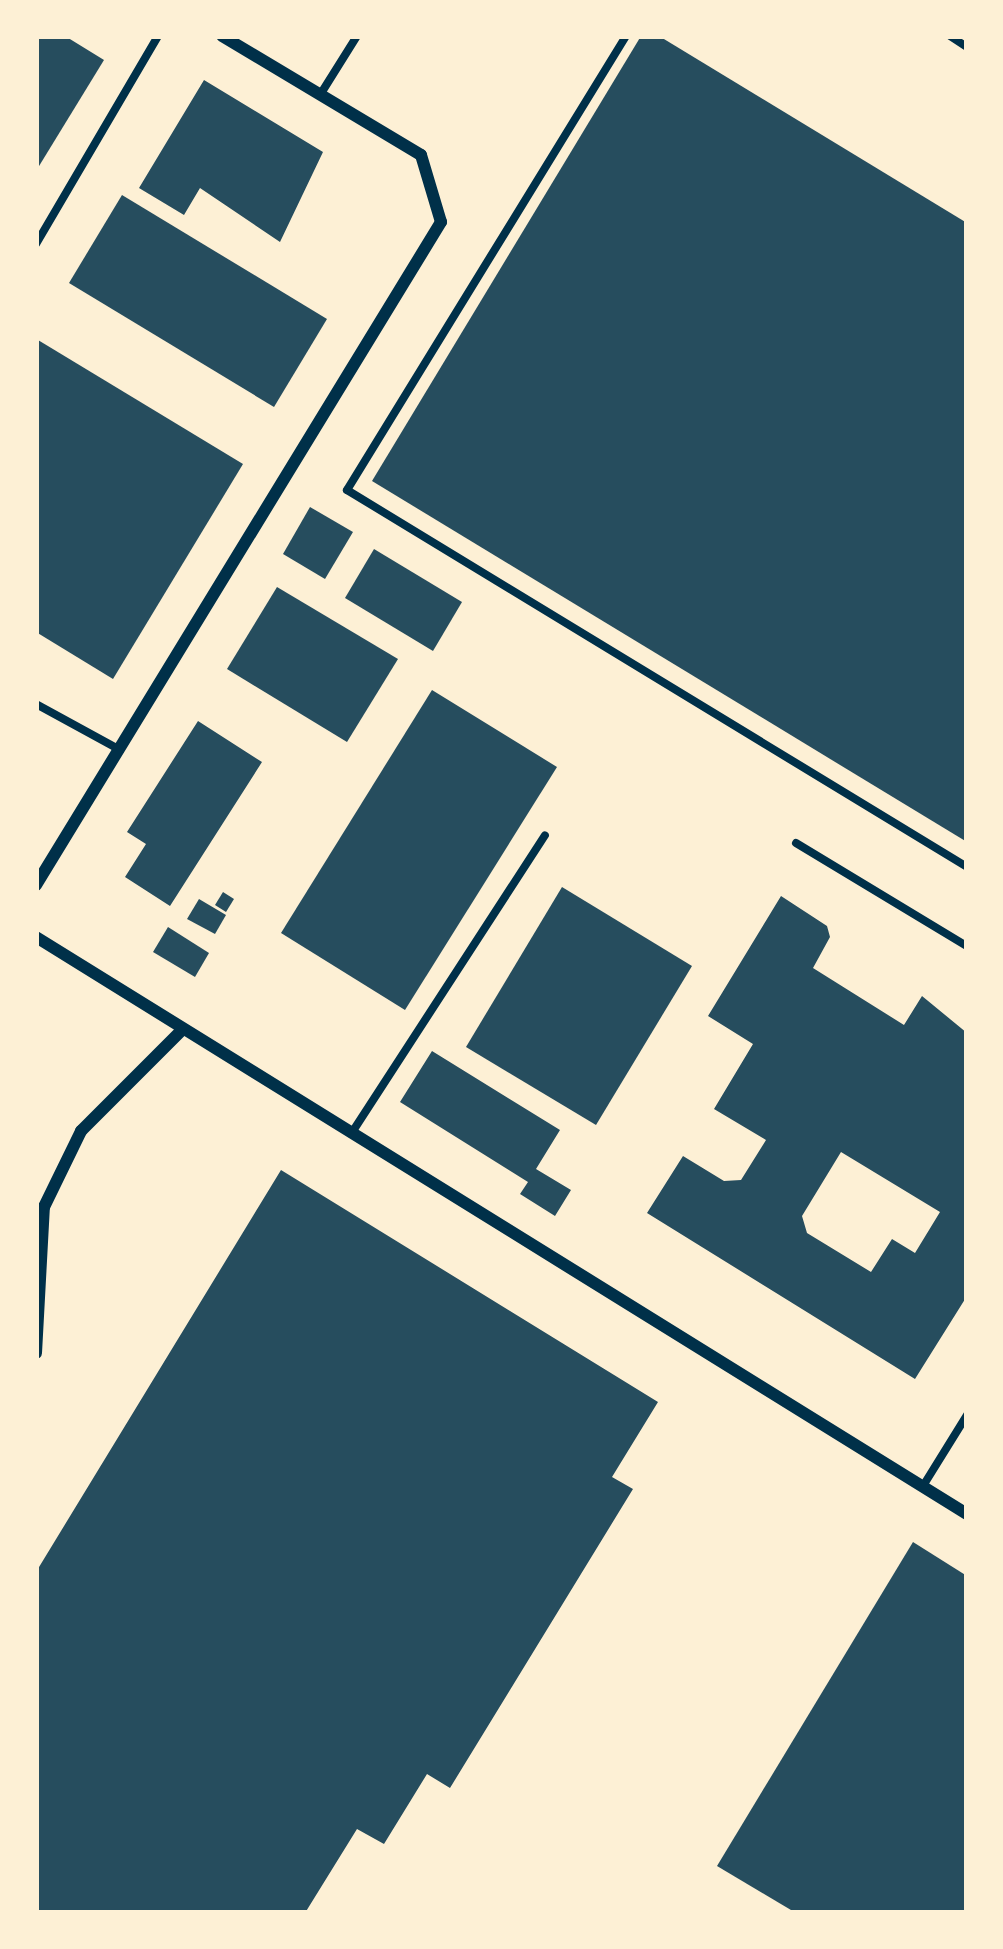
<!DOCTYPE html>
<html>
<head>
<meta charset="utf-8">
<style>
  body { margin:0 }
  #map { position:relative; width:1003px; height:1949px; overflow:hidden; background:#fdf0d5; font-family:Spectral,serif }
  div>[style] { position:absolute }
  .building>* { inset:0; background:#264d5e }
  .service>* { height:8px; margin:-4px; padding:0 4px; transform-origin:4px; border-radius:4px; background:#003049 }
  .minor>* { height:12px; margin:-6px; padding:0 6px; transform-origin:6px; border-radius:6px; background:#003049 }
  span { translate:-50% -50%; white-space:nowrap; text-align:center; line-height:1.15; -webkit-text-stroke:10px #fdf0d5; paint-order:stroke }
  .frame { position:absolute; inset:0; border:39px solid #fdf0d5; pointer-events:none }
</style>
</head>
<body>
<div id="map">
  <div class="building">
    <i style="clip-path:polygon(36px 36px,65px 36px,104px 60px,36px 171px)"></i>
    <i style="clip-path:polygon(641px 36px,659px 36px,967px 223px,967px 842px,372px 481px)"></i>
    <i style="clip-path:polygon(204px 80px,323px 152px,280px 242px,200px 188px,184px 215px,139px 188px)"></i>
    <i style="clip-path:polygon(122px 195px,327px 319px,274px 407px,69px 283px)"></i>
    <i style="clip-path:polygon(38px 340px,243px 464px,113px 679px,36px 632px)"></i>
    <i style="clip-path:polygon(310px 507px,353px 532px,325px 579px,283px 554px)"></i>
    <i style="clip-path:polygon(374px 549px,462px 602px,433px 651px,345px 598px)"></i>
    <i style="clip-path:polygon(277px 587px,398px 659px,347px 742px,227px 669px)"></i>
    <i style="clip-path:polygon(432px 690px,557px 767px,405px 1010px,281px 933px)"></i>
    <i style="clip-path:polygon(198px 721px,262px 762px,170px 906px,125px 877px,146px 844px,127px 832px)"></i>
    <i style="clip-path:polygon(562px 887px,692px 966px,596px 1125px,466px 1047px)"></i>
    <i style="clip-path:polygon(223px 892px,234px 899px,226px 912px,215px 905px)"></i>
    <i style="clip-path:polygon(evenodd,781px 896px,827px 926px,830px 937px,813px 968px,904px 1025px,922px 996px,967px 1033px,967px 1296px,915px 1379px,647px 1213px,683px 1156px,724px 1181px,741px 1180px,766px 1140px,714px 1109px,753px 1044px,708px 1016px,781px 896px,841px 1152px,940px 1212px,915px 1253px,892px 1239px,871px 1272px,807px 1233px,802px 1216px,841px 1152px)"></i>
    <i style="clip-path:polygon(199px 899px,226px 915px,215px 934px,187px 919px)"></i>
    <i style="clip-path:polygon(168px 927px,209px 953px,195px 977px,153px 952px)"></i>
    <i style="clip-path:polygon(432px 1051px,560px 1130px,536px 1169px,571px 1190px,555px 1216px,520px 1194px,528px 1182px,400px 1102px)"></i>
    <i style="clip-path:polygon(281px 1170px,658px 1402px,612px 1477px,633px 1489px,450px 1788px,427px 1774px,384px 1844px,357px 1829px,305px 1913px,36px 1913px,36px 1572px)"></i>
    <i style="clip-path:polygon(913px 1542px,967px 1576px,967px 1913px,796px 1913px,717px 1866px)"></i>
  </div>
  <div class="service">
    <i style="left:626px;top:36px;width:533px;rotate:121.57deg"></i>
    <i style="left:347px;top:490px;width:726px;rotate:31.3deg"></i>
    <i style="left:950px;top:36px;width:20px;rotate:33deg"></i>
    <i style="left:320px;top:95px;width:70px;rotate:-57.9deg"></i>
    <i style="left:36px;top:244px;width:241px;rotate:-59.6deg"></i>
    <i style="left:36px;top:704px;width:96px;rotate:28.7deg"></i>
    <i style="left:796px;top:843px;width:200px;rotate:31.1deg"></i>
    <i style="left:351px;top:1134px;width:356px;rotate:-57deg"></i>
    <i style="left:923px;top:1486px;width:84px;rotate:-58.2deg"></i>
  </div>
  <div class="minor">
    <i style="left:36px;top:885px;width:777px;rotate:-58.58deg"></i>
    <i style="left:441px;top:222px;width:70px;rotate:-106.6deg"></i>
    <i style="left:421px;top:155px;width:232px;rotate:-149.1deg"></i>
    <i style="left:36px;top:937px;width:1095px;rotate:31.79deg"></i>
    <i style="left:36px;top:1353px;width:146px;rotate:-86.9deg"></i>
    <i style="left:44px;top:1207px;width:85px;rotate:-64deg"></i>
    <i style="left:81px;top:1131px;width:141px;rotate:-45deg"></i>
  </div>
  <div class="frame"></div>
</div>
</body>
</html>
